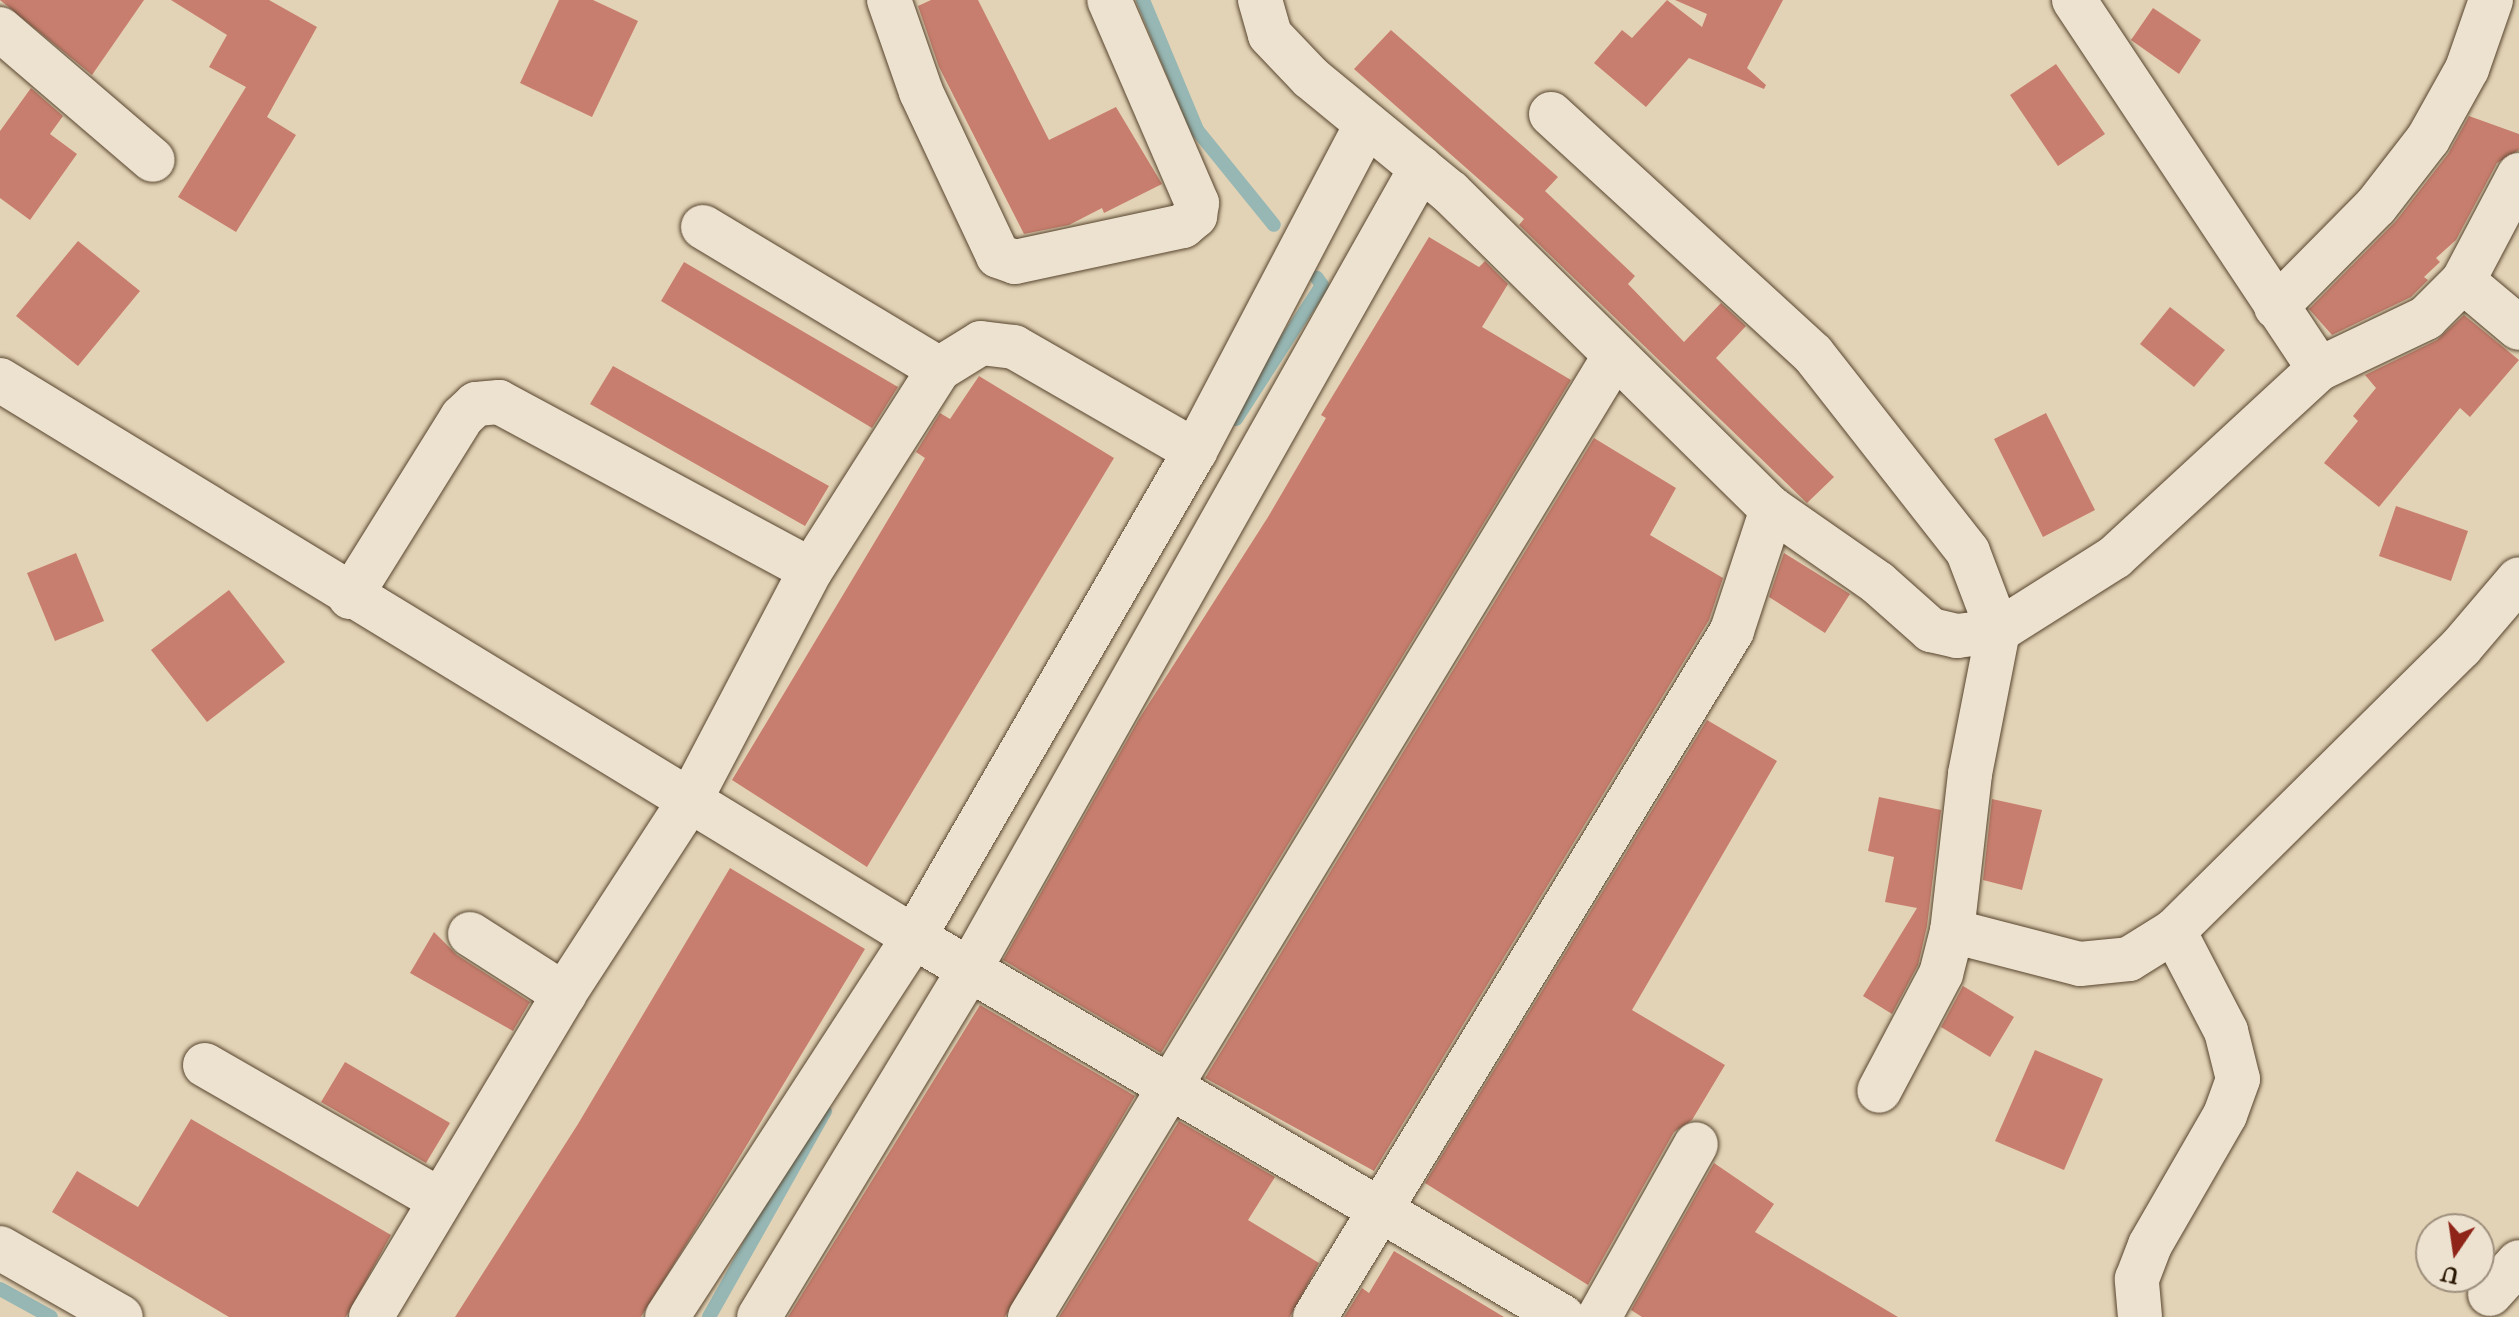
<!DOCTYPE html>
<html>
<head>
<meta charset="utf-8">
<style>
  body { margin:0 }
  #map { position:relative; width:2519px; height:1317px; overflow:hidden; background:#e3d3b6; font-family:"IM FELL Great Primer",serif }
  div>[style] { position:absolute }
  .stream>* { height:14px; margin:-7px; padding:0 7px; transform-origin:7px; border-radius:7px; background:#96b7b4 }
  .building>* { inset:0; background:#c87e6e }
  .roads { filter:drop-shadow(0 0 2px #57452e) drop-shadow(0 0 2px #57452e) }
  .street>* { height:44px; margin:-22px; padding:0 22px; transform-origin:22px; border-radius:22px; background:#ede2d0 }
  span { translate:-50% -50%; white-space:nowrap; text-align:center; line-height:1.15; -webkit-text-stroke:8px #ede2d0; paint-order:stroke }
  .north { position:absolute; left:2415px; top:1213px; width:80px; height:80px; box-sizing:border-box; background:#ede2d0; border:2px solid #9e907d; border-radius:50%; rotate:193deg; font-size:22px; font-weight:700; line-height:32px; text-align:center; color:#281601 }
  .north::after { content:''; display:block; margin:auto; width:28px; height:36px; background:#8f2418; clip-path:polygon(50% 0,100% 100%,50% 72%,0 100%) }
</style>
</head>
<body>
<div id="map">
  <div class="stream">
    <i style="left:1143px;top:0;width:141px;rotate:67.4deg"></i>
    <i style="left:1197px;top:130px;width:122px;rotate:51deg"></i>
    <i style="left:1236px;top:419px;width:159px;rotate:-57.3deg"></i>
    <i style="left:1322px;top:285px;width:9px;rotate:-126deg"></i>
    <i style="left:0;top:1289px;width:58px;rotate:28.8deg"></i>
    <i style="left:709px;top:1317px;width:236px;rotate:-60.6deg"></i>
  </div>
  <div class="building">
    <i style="clip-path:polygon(0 0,144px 0,92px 75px)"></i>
    <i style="clip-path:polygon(171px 0,269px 0,317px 27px,267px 117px,296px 135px,236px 232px,178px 197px,246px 87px,209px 67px,227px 35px)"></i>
    <i style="clip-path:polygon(559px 0,593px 0,638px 21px,592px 117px,520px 83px)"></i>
    <i style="clip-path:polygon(931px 0,978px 0,1049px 140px,1116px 107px,1162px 184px,1104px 213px,1102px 208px,1069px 225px,1024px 234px,939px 67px,918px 6px)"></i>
    <i style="clip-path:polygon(1667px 0,1702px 27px,1707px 14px,1675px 0,1783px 0,1747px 68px,1766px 85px,1764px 89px,1689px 58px,1646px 107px,1594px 63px,1622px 30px,1632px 38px)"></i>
    <i style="clip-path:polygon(2153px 8px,2201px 40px,2179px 74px,2131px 40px)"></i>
    <i style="clip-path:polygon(1391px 30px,1558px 177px,1545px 191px,1635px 276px,1628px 284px,1684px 342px,1721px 303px,1746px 326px,1716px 358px,1834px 477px,1807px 503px,1519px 225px,1524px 219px,1354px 69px)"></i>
    <i style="clip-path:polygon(2056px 64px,2105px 134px,2058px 166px,2010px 95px)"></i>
    <i style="clip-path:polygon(31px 88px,63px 116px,50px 134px,77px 154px,30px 220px,0 198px,0 131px)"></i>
    <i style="clip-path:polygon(2469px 116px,2519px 134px,2519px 150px,2497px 163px,2456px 240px,2436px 258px,2440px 262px,2424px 277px,2428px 280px,2411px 297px,2332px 335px,2309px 309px,2396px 221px,2448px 154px)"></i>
    <i style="clip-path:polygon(1429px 237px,1479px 267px,1485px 261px,1508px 284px,1482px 327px,1571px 380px,1161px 1053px,1003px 960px,1139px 719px,1268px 517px,1326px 418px,1321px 415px)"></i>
    <i style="clip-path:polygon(78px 241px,140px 291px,78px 366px,16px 316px)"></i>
    <i style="clip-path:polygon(684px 262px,898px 387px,872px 428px,661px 301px)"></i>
    <i style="clip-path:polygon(2170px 307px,2225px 350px,2194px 387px,2140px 344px)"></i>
    <i style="clip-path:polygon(2464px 315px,2519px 360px,2470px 417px,2460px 408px,2379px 507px,2324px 463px,2358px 421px,2353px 416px,2376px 388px,2365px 375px,2437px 340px)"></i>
    <i style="clip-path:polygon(613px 366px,829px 486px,805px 526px,590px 404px)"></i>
    <i style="clip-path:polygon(979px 376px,1114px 458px,867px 867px,732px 780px,925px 458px,916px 452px,940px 413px,950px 419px)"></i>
    <i style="clip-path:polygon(2046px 413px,2095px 510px,2043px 537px,1994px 439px)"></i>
    <i style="clip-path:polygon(1594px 438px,1676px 488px,1650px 535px,1723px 578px,1709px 620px,1374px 1171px,1205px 1078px)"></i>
    <i style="clip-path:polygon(2396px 506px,2468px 531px,2451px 581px,2379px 556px)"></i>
    <i style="clip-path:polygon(76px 553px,104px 621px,55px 641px,27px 573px)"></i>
    <i style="clip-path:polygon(1784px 553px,1850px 594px,1825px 633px,1769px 597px)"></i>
    <i style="clip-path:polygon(229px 590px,285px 662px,207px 722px,151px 650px)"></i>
    <i style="clip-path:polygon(1707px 720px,1777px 761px,1632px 1010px,1725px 1065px,1692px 1120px,1674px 1132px,1588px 1285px,1425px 1183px)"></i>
    <i style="clip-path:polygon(1879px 797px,1941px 810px,1927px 926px,1918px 965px,1892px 1014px,1863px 996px,1917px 908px,1885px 902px,1894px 857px,1868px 851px)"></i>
    <i style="clip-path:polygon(1992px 799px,2042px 810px,2022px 890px,1983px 880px)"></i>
    <i style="clip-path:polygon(730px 868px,865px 949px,716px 1196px,641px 1317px,455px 1317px,578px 1124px)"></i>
    <i style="clip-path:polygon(434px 932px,457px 955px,530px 1002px,513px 1031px,410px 973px)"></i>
    <i style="clip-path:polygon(1963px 986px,2014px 1017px,1990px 1057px,1941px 1027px)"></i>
    <i style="clip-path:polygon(980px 1005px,1135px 1096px,1005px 1317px,788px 1317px)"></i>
    <i style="clip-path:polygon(2035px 1050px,2103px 1079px,2064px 1170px,1995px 1141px)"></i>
    <i style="clip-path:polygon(345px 1062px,450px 1123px,426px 1163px,321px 1102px)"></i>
    <i style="clip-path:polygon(191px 1119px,391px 1235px,346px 1317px,229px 1317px,52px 1212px,77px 1171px,138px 1207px)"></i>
    <i style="clip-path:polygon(1179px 1121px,1275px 1177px,1248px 1220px,1319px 1263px,1290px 1317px,1059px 1317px)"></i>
    <i style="clip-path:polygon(1714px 1163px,1774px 1204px,1755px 1232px,1898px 1317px,1642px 1317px,1631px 1310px)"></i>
    <i style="clip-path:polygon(1394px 1251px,1504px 1317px,1344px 1317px,1362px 1288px,1369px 1293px)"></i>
  </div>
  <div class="roads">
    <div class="street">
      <i style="left:889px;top:0;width:97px;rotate:70.8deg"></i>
      <i style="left:921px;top:92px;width:181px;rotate:64.8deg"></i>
      <i style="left:998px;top:256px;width:18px;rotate:19deg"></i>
      <i style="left:1015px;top:262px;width:172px;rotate:-12.1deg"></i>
      <i style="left:1183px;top:226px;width:16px;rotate:-40deg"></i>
      <i style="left:1195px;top:216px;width:13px;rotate:-81deg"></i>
      <i style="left:1197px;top:203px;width:221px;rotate:-113.4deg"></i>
      <i style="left:1260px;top:0;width:36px;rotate:74deg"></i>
      <i style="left:1270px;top:35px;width:59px;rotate:46.4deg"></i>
      <i style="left:1311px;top:78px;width:180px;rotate:39.4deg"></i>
      <i style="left:1450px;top:192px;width:452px;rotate:44.6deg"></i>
      <i style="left:1772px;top:509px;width:128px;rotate:108.2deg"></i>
      <i style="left:1732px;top:631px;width:803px;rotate:121.29deg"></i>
      <i style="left:2074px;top:0;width:443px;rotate:56.4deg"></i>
      <i style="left:0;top:29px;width:201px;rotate:40.6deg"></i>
      <i style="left:1551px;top:114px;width:355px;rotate:42.5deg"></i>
      <i style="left:1813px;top:354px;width:251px;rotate:51.9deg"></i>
      <i style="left:1968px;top:552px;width:85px;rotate:69.2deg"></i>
      <i style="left:1998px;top:631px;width:146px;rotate:101.1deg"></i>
      <i style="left:1970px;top:774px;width:158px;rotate:96.5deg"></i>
      <i style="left:1952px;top:931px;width:44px;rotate:104.3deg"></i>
      <i style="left:1941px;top:974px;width:132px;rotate:117.9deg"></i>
      <i style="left:703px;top:227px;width:275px;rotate:31deg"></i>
      <i style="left:2463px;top:281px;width:73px;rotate:40deg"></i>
      <i style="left:2276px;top:307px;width:142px;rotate:-45.3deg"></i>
      <i style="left:2376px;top:206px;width:85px;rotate:-52.2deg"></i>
      <i style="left:2428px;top:139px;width:80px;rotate:-60.9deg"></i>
      <i style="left:2467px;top:69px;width:73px;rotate:-70.8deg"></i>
      <i style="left:0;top:380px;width:1070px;rotate:31.36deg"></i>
      <i style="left:914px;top:937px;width:752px;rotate:30.35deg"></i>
      <i style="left:1772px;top:509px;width:129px;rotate:34.9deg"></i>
      <i style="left:1878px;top:583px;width:71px;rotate:41.6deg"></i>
      <i style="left:1931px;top:630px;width:27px;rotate:13deg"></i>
      <i style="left:1957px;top:636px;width:41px;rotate:-7deg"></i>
      <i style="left:1998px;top:631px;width:138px;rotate:-32.3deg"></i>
      <i style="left:2115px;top:557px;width:277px;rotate:-42.7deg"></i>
      <i style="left:2319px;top:369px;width:119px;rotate:-25.5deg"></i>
      <i style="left:2426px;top:318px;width:52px;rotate:-45deg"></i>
      <i style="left:2463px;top:281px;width:120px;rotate:-62.2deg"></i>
      <i style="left:350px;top:597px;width:212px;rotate:-58.1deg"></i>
      <i style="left:462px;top:417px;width:19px;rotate:-43deg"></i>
      <i style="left:476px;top:404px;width:23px;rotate:-5deg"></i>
      <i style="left:499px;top:402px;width:354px;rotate:28.3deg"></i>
      <i style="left:1952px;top:931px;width:132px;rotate:14.5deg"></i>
      <i style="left:2080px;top:964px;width:49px;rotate:-5.8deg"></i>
      <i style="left:2129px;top:959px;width:53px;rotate:-31.9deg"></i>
      <i style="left:2174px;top:931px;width:404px;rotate:-44.7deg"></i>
      <i style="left:2461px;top:647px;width:89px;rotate:-49.5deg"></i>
      <i style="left:470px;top:934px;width:112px;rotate:32.6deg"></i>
      <i style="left:205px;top:1065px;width:271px;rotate:29.9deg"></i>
      <i style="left:0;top:1248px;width:139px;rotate:29.7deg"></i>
      <i style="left:2490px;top:1294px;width:43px;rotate:-47.8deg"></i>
      <i style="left:371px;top:1317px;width:376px;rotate:-59.1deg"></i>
      <i style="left:564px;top:994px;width:231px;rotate:-57deg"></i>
      <i style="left:690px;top:800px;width:260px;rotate:-62.3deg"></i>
      <i style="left:811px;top:570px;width:238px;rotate:-57.5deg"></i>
      <i style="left:939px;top:369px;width:49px;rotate:-31.8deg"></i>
      <i style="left:981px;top:343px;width:33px;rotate:7deg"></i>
      <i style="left:1014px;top:347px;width:209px;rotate:29.9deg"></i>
      <i style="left:667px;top:1317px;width:453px;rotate:-57deg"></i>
      <i style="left:914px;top:937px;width:561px;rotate:-59.96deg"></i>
      <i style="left:1195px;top:451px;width:369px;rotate:-62.3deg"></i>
      <i style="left:759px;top:1317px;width:409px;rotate:-58.8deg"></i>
      <i style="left:971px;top:967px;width:917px;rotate:-60.61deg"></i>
      <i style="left:1030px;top:1317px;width:1124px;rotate:-58.69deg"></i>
      <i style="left:1599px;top:1317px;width:198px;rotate:-60.7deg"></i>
      <i style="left:2140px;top:1317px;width:38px;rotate:-95deg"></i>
      <i style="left:2137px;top:1279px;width:36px;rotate:-69deg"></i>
      <i style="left:2150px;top:1245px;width:150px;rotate:-60deg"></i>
      <i style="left:2225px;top:1115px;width:38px;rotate:-70deg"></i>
      <i style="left:2238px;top:1079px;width:49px;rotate:-104deg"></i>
      <i style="left:2226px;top:1031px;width:113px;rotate:-117.5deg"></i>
    </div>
  </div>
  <div class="north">U</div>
</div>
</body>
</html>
